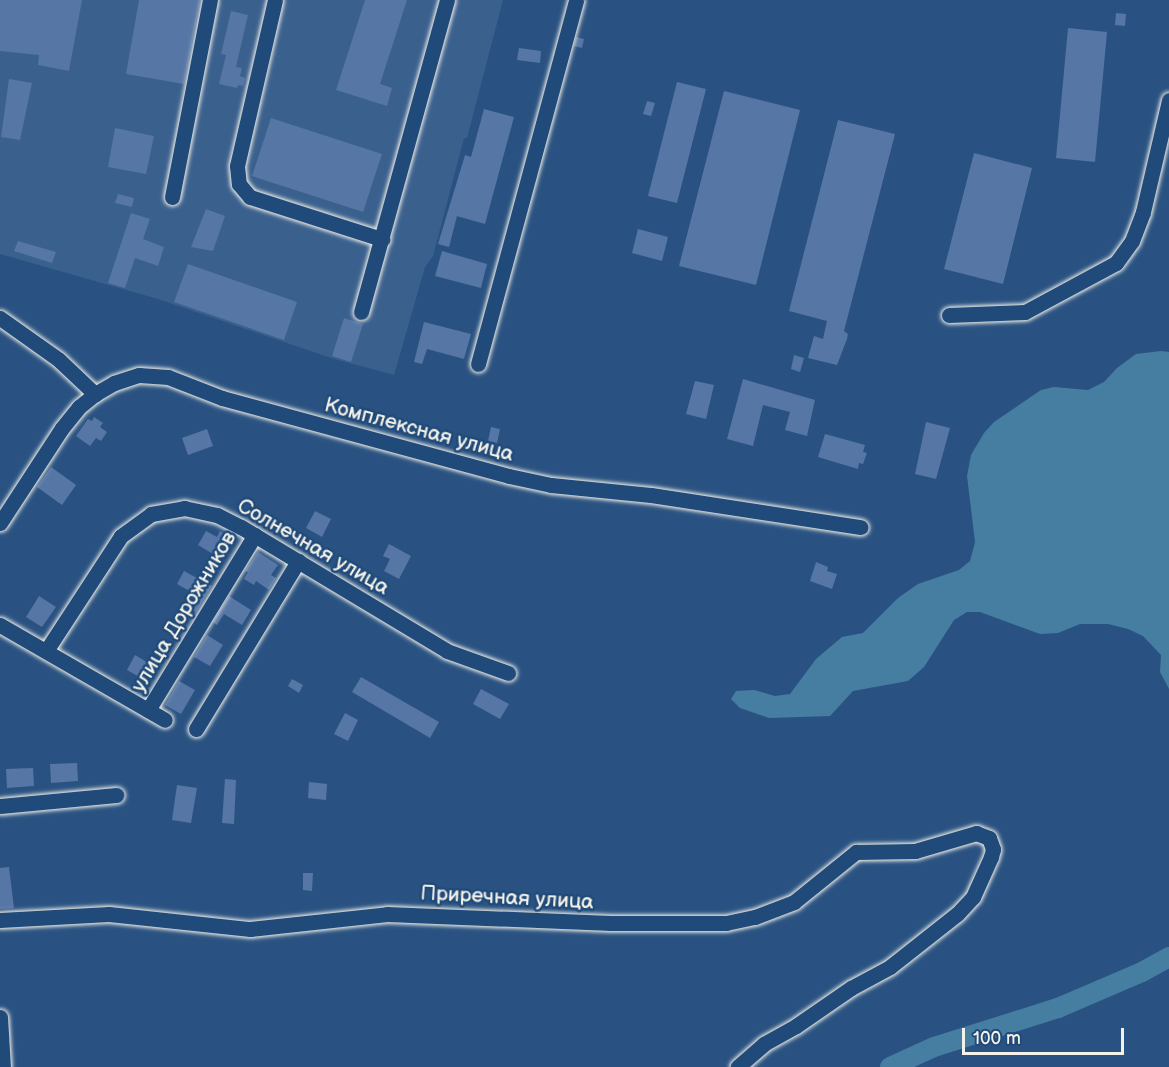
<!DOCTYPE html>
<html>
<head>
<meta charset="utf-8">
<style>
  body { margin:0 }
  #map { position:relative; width:1169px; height:1067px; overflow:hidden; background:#295282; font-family:"Balsamiq Sans",sans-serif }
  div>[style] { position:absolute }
  .built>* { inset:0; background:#3a608e }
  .water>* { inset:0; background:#467ea2 }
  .river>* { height:20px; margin:-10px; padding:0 10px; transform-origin:10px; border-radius:10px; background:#467ea2 }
  .building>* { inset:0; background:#5676a5 }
  .roads { filter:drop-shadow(0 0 2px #f4f1e8) drop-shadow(0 0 2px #f4f1e8) }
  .minor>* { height:15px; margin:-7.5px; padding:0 7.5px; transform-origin:7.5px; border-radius:7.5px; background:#1f4a7a }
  span { translate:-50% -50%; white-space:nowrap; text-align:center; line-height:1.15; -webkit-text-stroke:5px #1f4a7a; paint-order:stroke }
  .street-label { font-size:21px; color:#f4f1e8 }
  .scale { position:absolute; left:962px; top:1028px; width:162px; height:27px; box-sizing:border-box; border:3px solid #f4f1e8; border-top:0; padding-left:8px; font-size:18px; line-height:21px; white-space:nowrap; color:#f4f1e8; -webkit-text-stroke:4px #1f4a7a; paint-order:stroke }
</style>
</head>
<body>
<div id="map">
  <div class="built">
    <i style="clip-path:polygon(0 0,503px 0,467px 138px,464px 138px,433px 256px,425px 267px,394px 375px,331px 358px,158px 299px,0 254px)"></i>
  </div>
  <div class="water">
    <i style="clip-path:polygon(1161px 351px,1169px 352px,1169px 689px,1160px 672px,1161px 655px,1143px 636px,1128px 629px,1108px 624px,1080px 624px,1058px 633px,1040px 634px,980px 612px,967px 612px,954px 620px,924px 667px,908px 681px,853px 691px,830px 716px,769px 718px,740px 708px,731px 699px,736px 691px,754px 690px,775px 696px,790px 694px,816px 659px,842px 637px,863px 633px,898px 598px,918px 584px,959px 570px,970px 561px,975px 542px,967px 476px,971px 455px,984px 433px,994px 422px,1041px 390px,1054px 387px,1088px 390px,1104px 382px,1117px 368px,1136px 354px)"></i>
  </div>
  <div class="river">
    <i style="left:890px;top:1067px;width:48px;rotate:-24.4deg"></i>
    <i style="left:934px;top:1047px;width:130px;rotate:-17.5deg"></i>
    <i style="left:1058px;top:1008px;width:91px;rotate:-23.2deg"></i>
    <i style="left:1142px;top:972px;width:31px;rotate:-29deg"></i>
  </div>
  <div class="building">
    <i style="clip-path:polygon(0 0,82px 0,69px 71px,38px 65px,39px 55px,0 51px)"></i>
    <i style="clip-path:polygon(139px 0,200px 0,184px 84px,126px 74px)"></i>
    <i style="clip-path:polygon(365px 0,407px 0,380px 84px,392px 88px,387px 106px,336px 90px)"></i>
    <i style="clip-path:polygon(231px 11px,248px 15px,236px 67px,242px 68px,240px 76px,245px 78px,243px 86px,238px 85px,237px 88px,219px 84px,226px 55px,221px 54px)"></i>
    <i style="clip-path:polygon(1116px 13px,1126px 14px,1125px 26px,1115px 25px)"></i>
    <i style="clip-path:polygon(1068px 28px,1107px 32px,1095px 162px,1056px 158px)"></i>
    <i style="clip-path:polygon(576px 37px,584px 39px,582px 48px,574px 46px)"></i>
    <i style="clip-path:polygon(519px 48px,541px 51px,540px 63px,517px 60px)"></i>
    <i style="clip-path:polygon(9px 79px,32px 83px,20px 140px,1px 137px)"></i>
    <i style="clip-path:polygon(677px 82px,706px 89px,677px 203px,648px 196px)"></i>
    <i style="clip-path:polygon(724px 91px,800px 110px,756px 285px,679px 266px)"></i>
    <i style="clip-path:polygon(647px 101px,655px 103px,651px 116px,643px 114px)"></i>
    <i style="clip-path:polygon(484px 109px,514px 117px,485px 224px,453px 215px,457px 216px,449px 247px,438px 244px,465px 155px,471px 157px)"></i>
    <i style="clip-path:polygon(271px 118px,382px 154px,363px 212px,252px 176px)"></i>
    <i style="clip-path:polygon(838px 120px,895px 134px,844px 331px,848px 334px,847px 339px,837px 365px,808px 358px,814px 336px,823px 339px,827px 321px,789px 311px)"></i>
    <i style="clip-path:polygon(115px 128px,154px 136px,146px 174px,108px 167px)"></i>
    <i style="clip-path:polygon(974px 153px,1032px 168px,1003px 284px,944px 269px)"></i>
    <i style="clip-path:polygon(118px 194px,134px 198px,132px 207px,115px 203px)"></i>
    <i style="clip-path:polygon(206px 209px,225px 216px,213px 251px,191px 247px)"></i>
    <i style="clip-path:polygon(131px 213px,150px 219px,143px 239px,164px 247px,158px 266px,135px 258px,125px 288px,108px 283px)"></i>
    <i style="clip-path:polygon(638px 229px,668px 237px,662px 261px,632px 253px)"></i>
    <i style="clip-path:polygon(18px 241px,56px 252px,52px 263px,14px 251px)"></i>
    <i style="clip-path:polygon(442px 251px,487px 264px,481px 288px,435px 276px)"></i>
    <i style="clip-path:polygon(188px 264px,297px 302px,284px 340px,174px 302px)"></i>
    <i style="clip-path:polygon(344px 318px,363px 324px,351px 362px,332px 356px)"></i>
    <i style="clip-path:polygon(424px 322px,471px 334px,464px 359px,427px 349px,422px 364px,414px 362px)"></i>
    <i style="clip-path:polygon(794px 355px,804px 358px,800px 372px,791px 369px)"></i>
    <i style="clip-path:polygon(743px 379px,815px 400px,807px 436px,785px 430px,790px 412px,763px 405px,753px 446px,727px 439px)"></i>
    <i style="clip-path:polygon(695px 381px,714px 385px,706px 419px,686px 414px)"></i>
    <i style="clip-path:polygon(94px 417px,103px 423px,100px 427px,107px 432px,101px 441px,96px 438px,90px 446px,76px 436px,88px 419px,92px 421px)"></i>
    <i style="clip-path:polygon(926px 422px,950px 428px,936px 479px,915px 474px)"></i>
    <i style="clip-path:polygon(491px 427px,500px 429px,497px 443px,488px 441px)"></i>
    <i style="clip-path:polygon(207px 429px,213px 446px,188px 455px,182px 438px)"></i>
    <i style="clip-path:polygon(825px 434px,865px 445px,863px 452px,867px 453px,863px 464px,859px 463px,858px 469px,818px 457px)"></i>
    <i style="clip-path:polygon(51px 467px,76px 485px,62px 505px,37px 487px)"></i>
    <i style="clip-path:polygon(315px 511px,331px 519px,322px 537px,306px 528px)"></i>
    <i style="clip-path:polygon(206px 531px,217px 537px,220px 531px,230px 537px,218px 557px,198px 545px)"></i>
    <i style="clip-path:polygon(389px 544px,411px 556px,399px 579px,384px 571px,390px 559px,383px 556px)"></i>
    <i style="clip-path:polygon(258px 552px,278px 565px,271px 575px,276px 578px,269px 590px,256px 581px,254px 585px,244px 579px,248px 572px,245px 571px)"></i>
    <i style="clip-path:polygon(816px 562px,828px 567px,827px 571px,837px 574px,832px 589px,810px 581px)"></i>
    <i style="clip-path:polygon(184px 571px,212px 586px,196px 612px,193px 610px,200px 597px,177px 584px)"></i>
    <i style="clip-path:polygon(39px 596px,56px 607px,42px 627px,26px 617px)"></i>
    <i style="clip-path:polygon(229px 596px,251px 610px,242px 625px,224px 614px,217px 625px,213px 622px)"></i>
    <i style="clip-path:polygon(207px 635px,223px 645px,210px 666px,194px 657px)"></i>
    <i style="clip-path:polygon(135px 655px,157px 668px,148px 682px,127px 670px)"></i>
    <i style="clip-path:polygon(361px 677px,439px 722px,430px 738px,352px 692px)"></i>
    <i style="clip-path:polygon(292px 679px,303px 685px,299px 693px,288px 686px)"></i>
    <i style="clip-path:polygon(179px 681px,195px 690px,181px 714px,165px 705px)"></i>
    <i style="clip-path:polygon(481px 689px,509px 704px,500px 719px,473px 704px)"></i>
    <i style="clip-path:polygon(345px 713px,358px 720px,348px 741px,334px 734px)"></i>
    <i style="clip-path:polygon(77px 763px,78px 781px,51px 783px,50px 764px)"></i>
    <i style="clip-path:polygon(33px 768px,34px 786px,7px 788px,6px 769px)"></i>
    <i style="clip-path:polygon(225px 779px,236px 780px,234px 824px,222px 823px)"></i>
    <i style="clip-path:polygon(309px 782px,327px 784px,326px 800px,308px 798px)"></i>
    <i style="clip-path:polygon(177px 785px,197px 788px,191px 823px,172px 820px)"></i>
    <i style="clip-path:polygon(9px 867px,14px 908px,0 909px,0 868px)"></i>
    <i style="clip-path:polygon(303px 873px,313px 873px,312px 891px,303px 890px)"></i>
  </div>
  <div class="roads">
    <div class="minor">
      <i style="left:275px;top:0;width:170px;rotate:102.9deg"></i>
      <i style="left:237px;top:166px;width:18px;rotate:84deg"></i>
      <i style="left:239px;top:184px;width:17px;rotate:50deg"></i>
      <i style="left:250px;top:197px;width:139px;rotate:17.7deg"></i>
      <i style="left:172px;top:197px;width:201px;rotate:-79.1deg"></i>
      <i style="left:361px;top:312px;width:324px;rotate:-74.6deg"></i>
      <i style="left:949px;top:315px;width:76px;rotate:-2.3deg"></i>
      <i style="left:1025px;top:312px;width:103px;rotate:-28.3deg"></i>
      <i style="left:1116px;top:263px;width:27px;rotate:-54deg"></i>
      <i style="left:1132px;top:241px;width:31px;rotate:-69deg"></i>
      <i style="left:1143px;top:212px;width:115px;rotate:-76.9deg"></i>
      <i style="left:0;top:318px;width:72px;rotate:35.4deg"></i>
      <i style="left:59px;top:360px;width:50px;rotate:43.4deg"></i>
      <i style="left:95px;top:394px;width:22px;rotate:-30deg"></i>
      <i style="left:114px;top:383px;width:26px;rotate:-18deg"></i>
      <i style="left:139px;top:375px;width:29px;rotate:4deg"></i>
      <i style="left:168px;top:377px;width:58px;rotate:21.3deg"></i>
      <i style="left:222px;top:398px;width:297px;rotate:15.2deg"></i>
      <i style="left:509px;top:476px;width:43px;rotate:12.1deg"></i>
      <i style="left:551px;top:485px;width:100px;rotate:5.7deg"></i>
      <i style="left:651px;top:495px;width:212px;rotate:8.7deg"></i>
      <i style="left:478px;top:364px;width:377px;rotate:-74.9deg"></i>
      <i style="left:0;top:523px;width:113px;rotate:-56.9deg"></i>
      <i style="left:62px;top:428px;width:27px;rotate:-51deg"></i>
      <i style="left:79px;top:407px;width:21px;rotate:-39deg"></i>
      <i style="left:0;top:625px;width:190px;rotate:29.9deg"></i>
      <i style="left:46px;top:651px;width:137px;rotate:-56.9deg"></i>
      <i style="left:121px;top:536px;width:37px;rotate:-36deg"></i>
      <i style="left:151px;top:514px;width:34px;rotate:-10deg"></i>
      <i style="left:184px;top:508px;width:34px;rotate:12deg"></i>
      <i style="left:217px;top:515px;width:27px;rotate:27deg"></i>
      <i style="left:241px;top:527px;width:240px;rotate:31deg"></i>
      <i style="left:447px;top:651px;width:65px;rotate:19.8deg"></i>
      <i style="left:148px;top:710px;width:205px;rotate:-58.6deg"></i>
      <i style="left:196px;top:729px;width:197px;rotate:-58.7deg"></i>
      <i style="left:0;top:806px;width:117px;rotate:-5.4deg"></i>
      <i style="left:0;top:920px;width:109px;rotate:-3.2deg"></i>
      <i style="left:109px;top:914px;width:142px;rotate:6.1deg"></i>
      <i style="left:250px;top:929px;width:138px;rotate:-6.2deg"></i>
      <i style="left:387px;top:914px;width:224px;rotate:2.3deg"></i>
      <i style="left:611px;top:923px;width:115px"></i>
      <i style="left:726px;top:923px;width:30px;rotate:-12deg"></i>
      <i style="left:755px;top:917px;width:42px;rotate:-21deg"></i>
      <i style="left:794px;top:902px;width:80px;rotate:-38.9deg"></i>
      <i style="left:856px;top:852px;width:59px;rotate:-1deg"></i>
      <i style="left:915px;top:851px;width:64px;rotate:-16.4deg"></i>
      <i style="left:976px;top:833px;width:14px;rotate:21deg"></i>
      <i style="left:989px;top:838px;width:12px;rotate:70deg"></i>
      <i style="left:993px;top:849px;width:8px;rotate:104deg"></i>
      <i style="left:991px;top:857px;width:44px;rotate:114.2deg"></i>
      <i style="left:973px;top:897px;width:23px;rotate:133deg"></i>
      <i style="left:957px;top:914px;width:85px;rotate:141.7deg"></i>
      <i style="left:890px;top:967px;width:44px;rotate:151.7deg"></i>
      <i style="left:851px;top:988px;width:67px;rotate:145.4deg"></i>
      <i style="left:796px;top:1026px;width:37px;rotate:151deg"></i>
      <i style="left:764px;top:1044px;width:35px;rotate:139deg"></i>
      <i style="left:0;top:1017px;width:50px;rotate:86.6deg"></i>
    </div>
  </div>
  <div class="street-label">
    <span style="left:419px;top:430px;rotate:15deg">Комплексная улица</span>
    <span style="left:313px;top:547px;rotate:30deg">Солнечная улица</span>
    <span style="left:184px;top:612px;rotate:-59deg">улица Дорожников</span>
    <span style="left:507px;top:898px;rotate:3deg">Приречная улица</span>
  </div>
  <div class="scale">100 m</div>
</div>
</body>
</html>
